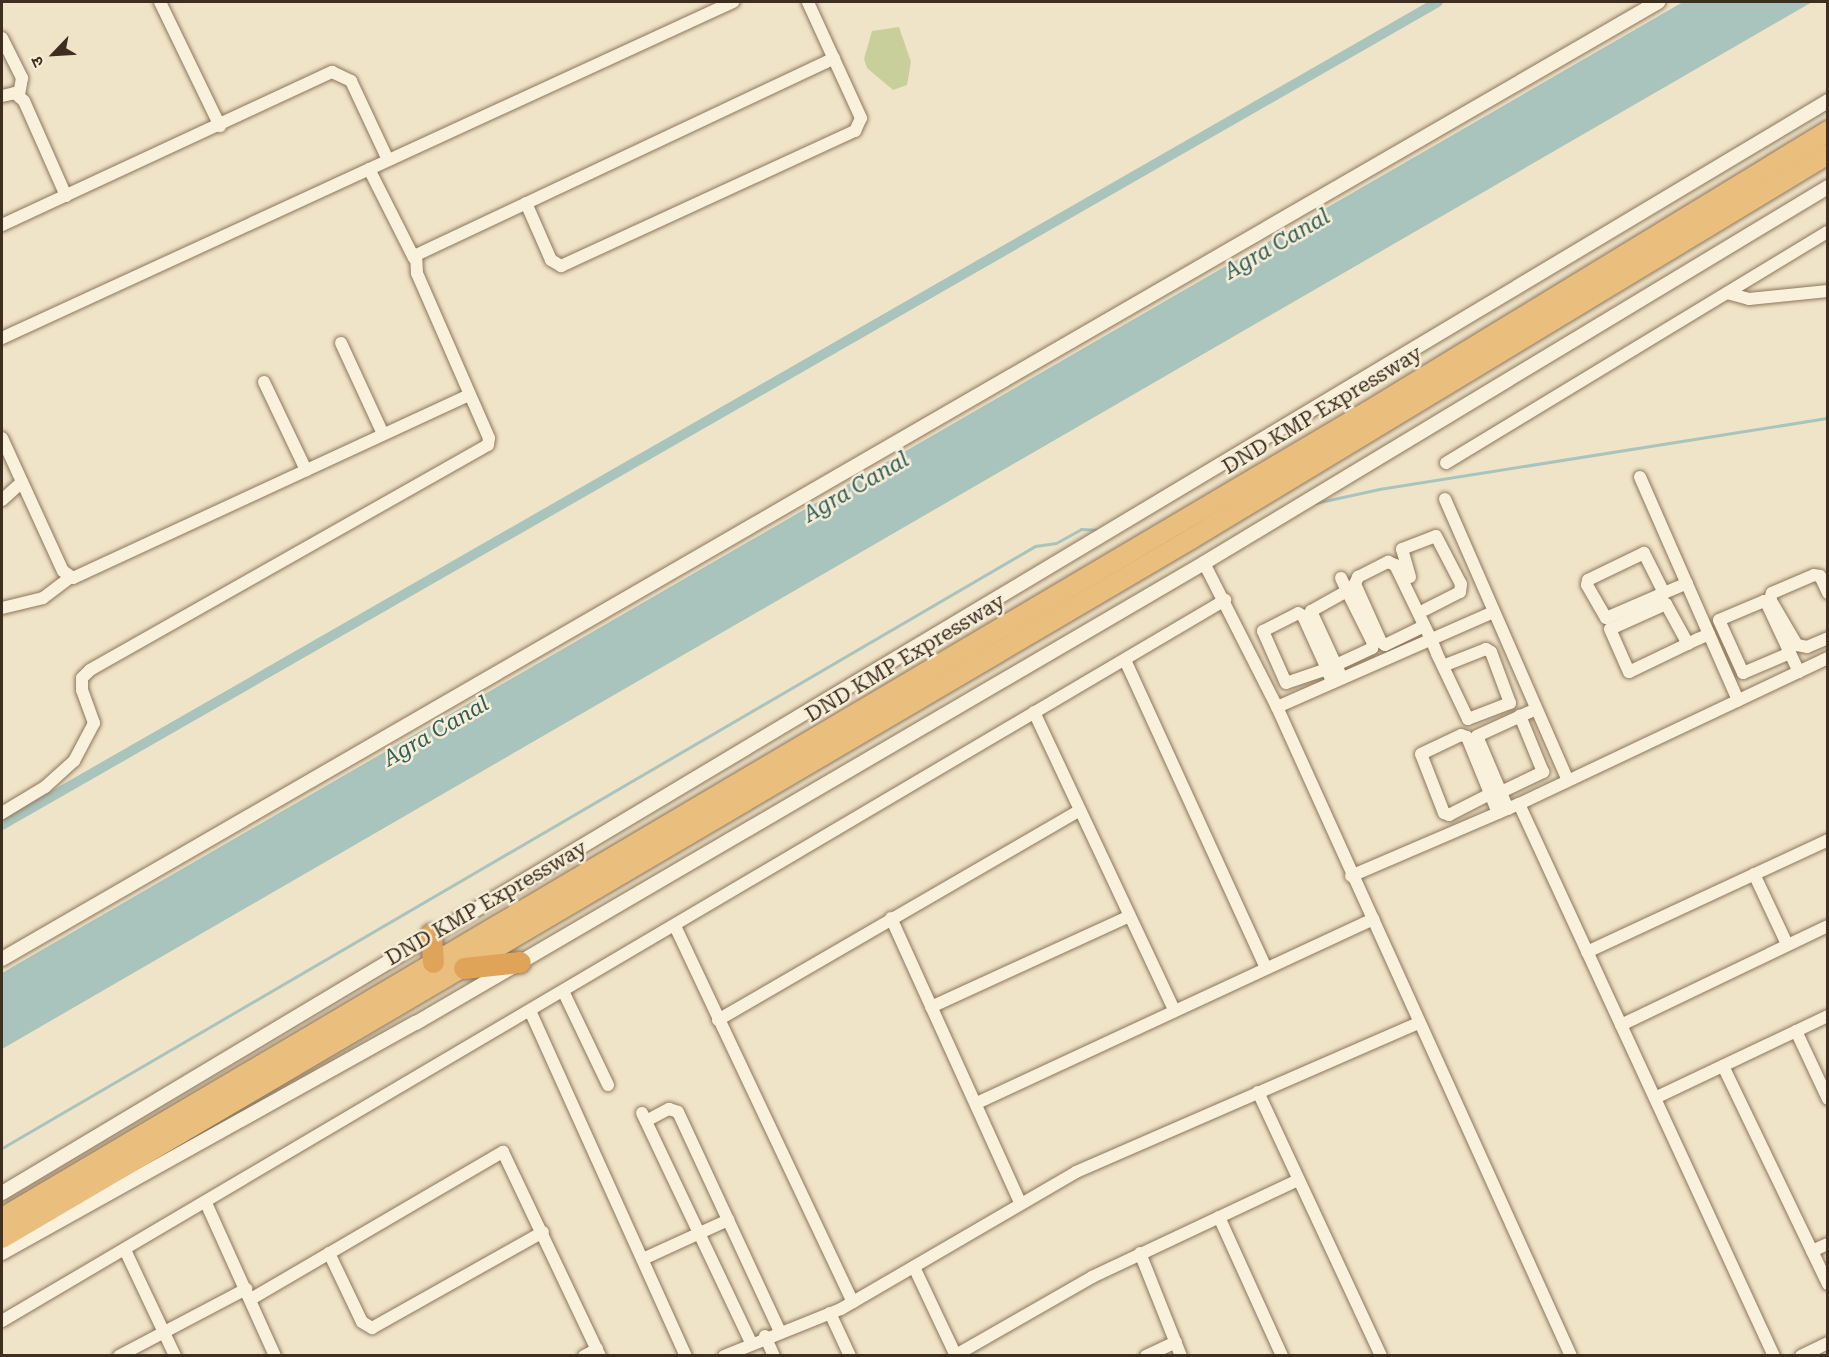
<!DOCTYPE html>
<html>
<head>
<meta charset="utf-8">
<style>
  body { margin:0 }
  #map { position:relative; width:1829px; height:1357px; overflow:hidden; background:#f0e4c8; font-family:"Roboto Serif","Noto Sans Devanagari",serif }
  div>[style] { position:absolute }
  .green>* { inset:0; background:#c9cf9b }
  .water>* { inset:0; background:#a9c4bc }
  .stream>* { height:3px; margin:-1.5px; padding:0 1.5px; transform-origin:1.5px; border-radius:1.5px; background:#a9c4bc }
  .canal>* { height:10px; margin:-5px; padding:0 5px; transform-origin:5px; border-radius:5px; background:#a9c4bc }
  .roads { filter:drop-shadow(0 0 2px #8d765c) drop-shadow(0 0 2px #8d765c) }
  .minor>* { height:12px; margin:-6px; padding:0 6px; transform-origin:6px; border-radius:6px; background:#faf1dc }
  .tertiary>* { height:14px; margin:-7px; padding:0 7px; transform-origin:7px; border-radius:7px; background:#faf1dc }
  .trunk>* { height:20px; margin:-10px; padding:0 10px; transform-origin:10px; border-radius:10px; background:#eabe7c }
  .motorway>* { height:21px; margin:-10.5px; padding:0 10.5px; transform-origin:10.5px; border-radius:10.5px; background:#e0a458 }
  span { translate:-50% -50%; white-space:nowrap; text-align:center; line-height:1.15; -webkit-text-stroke:5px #f7eed8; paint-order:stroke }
  .street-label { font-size:21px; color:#3d2e20 }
  .water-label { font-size:22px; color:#2f5d5a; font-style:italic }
  .frame { position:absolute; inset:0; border:3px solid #3d2e20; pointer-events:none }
  .north { position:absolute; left:24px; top:24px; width:60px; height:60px; -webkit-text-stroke:4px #f7eed8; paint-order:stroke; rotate:245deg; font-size:16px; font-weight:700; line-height:24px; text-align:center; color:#3d2e20 }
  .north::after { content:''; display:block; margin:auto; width:21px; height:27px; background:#3d2e20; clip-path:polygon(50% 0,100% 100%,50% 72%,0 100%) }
</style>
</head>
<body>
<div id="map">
  <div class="green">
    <i style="clip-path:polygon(899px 27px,911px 62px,907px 85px,893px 90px,867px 68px,864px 59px,872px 31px)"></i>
  </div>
  <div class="water">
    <i style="clip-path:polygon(1683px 2px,1812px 2px,2px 1049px,2px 973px)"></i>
  </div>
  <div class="stream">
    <i style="left:1315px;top:503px;width:66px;rotate:-12.3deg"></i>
    <i style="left:1379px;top:489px;width:455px;rotate:-9deg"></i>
    <i style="left:2px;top:1148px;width:1196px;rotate:-30.23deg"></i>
    <i style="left:1035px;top:546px;width:21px;rotate:-8deg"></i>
    <i style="left:1056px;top:543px;width:29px;rotate:-29deg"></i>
    <i style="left:1081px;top:529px;width:20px;rotate:3deg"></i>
  </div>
  <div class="canal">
    <i style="left:2px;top:825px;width:1655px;rotate:-29.82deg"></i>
  </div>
  <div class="roads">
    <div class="minor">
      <i style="left:160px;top:2px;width:138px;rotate:64.2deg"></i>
      <i style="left:2px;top:38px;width:45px;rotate:63.4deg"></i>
      <i style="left:22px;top:78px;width:17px;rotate:100deg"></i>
      <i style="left:2px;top:96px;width:13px;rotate:-13deg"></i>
      <i style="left:15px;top:93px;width:12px;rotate:42deg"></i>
      <i style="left:24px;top:101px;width:104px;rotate:66.1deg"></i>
      <i style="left:369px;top:169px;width:100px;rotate:63.2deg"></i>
      <i style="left:526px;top:203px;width:62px;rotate:66.3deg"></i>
      <i style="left:551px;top:260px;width:12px;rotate:31deg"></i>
      <i style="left:561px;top:266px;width:324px;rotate:-24.7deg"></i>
      <i style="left:855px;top:131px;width:14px;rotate:-65deg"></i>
      <i style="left:861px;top:118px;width:128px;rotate:-114.6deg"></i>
      <i style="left:2px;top:225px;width:364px;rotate:-24.9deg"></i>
      <i style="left:332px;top:72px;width:21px;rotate:25deg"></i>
      <i style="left:351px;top:81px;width:87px;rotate:64.9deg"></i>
      <i style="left:1727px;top:293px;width:23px;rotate:15deg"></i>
      <i style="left:1749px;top:299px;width:79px;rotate:-5.8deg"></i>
      <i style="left:2px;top:338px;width:805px;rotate:-24.69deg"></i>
      <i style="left:341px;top:343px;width:100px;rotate:65.2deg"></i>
      <i style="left:264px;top:382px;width:98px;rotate:64.5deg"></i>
      <i style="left:2px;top:438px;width:146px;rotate:65.4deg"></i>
      <i style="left:63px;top:571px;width:12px;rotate:35deg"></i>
      <i style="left:73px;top:578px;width:436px;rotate:-24.8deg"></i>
      <i style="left:1446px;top:463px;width:446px;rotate:-31.2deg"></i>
      <i style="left:1640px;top:477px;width:244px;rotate:66.3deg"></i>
      <i style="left:1445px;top:499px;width:307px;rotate:66.4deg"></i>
      <i style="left:2px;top:500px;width:27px;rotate:-42deg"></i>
      <i style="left:1204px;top:563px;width:161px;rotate:63.1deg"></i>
      <i style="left:1277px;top:707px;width:712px;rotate:65.63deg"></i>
      <i style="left:1410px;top:577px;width:29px;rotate:-106deg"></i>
      <i style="left:1402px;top:549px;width:36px;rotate:-21deg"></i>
      <i style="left:1436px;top:536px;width:54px;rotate:62.5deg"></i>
      <i style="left:1461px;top:584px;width:8px;rotate:97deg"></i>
      <i style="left:1460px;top:592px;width:39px;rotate:153deg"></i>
      <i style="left:1341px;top:578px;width:14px;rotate:65deg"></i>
      <i style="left:1347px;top:591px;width:41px;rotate:150.9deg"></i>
      <i style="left:1311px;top:611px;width:74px;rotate:65.2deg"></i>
      <i style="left:1664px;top:593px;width:45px;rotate:-116.6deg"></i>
      <i style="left:1644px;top:553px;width:62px;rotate:154.3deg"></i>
      <i style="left:1588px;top:580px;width:5px;rotate:101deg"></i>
      <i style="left:1587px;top:585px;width:38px;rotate:60deg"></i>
      <i style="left:1606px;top:618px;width:63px;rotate:-23.3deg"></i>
      <i style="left:1664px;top:593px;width:25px;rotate:-23deg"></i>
      <i style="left:1828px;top:593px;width:19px;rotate:-115deg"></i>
      <i style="left:1820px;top:576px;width:6px;rotate:-171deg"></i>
      <i style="left:1814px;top:575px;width:46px;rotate:156.8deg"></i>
      <i style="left:1772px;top:593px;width:6px;rotate:108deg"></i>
      <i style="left:1770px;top:599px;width:53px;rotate:59.6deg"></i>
      <i style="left:1797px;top:645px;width:10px;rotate:11deg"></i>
      <i style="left:1807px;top:647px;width:23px;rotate:-23deg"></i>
      <i style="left:2px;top:608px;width:42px;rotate:-13.7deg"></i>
      <i style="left:43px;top:598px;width:34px;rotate:-37deg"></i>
      <i style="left:1424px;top:626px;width:43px;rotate:154deg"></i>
      <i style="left:1385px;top:645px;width:5px;rotate:-143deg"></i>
      <i style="left:1381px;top:642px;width:64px;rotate:-114.1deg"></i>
      <i style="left:1355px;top:584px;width:8px;rotate:-67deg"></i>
      <i style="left:1358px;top:577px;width:34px;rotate:-27deg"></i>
      <i style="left:1388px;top:562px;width:8px;rotate:23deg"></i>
      <i style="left:1395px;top:565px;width:82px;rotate:64.1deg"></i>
      <i style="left:1431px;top:639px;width:16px;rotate:68deg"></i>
      <i style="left:1437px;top:654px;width:72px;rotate:64.5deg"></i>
      <i style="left:1468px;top:719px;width:45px;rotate:-20.9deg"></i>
      <i style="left:1510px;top:703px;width:54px;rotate:-110.4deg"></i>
      <i style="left:1491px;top:652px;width:6px;rotate:-149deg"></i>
      <i style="left:1486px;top:649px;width:46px;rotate:158.4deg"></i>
      <i style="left:1688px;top:644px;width:46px;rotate:-118.8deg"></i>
      <i style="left:1666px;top:604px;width:61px;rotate:155.9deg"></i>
      <i style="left:1610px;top:629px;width:47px;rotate:66.2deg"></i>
      <i style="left:1629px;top:672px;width:76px;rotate:-25.6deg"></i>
      <i style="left:1698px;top:639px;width:12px;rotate:-24deg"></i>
      <i style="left:1790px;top:653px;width:51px;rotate:156.9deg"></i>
      <i style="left:1743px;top:673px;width:58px;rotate:-114.4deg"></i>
      <i style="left:1719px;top:620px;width:49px;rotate:-22.9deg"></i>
      <i style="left:1764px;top:601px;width:4px;rotate:45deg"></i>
      <i style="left:1767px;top:604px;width:54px;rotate:64.9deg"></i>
      <i style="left:1790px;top:653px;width:21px;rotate:65deg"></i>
      <i style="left:1125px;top:660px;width:339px;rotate:65.4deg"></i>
      <i style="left:1336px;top:665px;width:40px;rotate:-25deg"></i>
      <i style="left:1372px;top:648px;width:5px;rotate:-79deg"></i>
      <i style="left:1373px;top:643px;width:58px;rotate:-116.6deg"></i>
      <i style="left:1327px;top:669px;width:43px;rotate:161.1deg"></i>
      <i style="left:1286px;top:683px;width:57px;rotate:-113.9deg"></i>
      <i style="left:1263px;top:631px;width:39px;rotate:-27deg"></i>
      <i style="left:1298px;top:613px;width:6px;rotate:31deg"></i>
      <i style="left:1303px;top:616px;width:58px;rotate:65.6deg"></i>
      <i style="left:1327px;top:669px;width:14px;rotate:69deg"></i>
      <i style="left:1277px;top:707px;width:236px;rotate:-23.7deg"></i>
      <i style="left:1034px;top:712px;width:329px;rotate:64.8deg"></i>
      <i style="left:1501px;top:792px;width:47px;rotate:-25.5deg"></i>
      <i style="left:1543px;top:772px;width:61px;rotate:-112.3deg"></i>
      <i style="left:1490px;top:794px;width:46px;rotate:152.9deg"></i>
      <i style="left:1449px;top:815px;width:5px;rotate:-158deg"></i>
      <i style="left:1444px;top:813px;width:63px;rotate:-111.3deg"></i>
      <i style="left:1421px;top:754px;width:44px;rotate:-25.4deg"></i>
      <i style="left:1461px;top:735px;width:6px;rotate:18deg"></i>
      <i style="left:1467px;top:737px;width:82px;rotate:67.8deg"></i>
      <i style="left:1519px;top:804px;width:608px;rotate:65.21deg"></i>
      <i style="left:1508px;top:809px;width:79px;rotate:-113deg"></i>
      <i style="left:1477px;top:736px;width:65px;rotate:-24.6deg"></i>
      <i style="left:2px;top:813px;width:50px;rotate:-31.2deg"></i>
      <i style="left:45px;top:787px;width:39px;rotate:-42deg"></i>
      <i style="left:74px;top:761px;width:43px;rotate:-62.2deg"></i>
      <i style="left:94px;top:723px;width:35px;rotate:-110deg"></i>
      <i style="left:82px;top:690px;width:12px;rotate:-90deg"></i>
      <i style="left:82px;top:678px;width:11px;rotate:-45deg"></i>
      <i style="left:90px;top:670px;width:457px;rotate:-29.5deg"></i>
      <i style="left:488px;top:445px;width:7px;rotate:-82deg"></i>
      <i style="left:489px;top:438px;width:180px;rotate:-113.6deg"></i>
      <i style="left:417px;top:273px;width:18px;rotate:-93deg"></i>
      <i style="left:416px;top:255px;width:462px;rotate:-25.2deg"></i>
      <i style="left:1754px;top:874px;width:77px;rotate:64.8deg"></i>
      <i style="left:1351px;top:876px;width:183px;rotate:-23.2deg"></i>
      <i style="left:1519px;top:804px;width:342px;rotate:-25.3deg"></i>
      <i style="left:891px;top:918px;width:312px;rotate:65.6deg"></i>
      <i style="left:675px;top:926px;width:416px;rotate:64.7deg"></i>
      <i style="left:1587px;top:952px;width:266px;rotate:-24.9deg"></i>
      <i style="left:564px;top:993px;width:102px;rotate:64.4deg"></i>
      <i style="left:931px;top:1007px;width:217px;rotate:-24.6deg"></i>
      <i style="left:531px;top:1013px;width:376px;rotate:65.7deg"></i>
      <i style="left:718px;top:1020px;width:417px;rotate:-30.1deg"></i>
      <i style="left:1621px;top:1025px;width:229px;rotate:-25.6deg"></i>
      <i style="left:1796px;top:1031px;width:75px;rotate:64.8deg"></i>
      <i style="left:1723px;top:1066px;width:242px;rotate:64.3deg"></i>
      <i style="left:1258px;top:1092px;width:291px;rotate:65deg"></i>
      <i style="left:1655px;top:1098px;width:191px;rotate:-25.4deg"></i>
      <i style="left:977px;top:1103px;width:437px;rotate:-24.9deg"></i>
      <i style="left:642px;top:1113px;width:255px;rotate:64.6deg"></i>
      <i style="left:646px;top:1121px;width:26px;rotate:-28deg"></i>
      <i style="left:669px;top:1109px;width:9px;rotate:18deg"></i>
      <i style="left:678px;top:1112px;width:240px;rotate:65.1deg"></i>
      <i style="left:206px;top:1203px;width:168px;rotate:65.7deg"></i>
      <i style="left:1219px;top:1217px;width:153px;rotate:65.6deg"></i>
      <i style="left:125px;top:1250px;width:117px;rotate:64.7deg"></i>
      <i style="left:1812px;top:1251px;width:17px;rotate:-24deg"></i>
      <i style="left:329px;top:1253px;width:76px;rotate:64.4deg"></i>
      <i style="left:362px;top:1322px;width:12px;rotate:31deg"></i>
      <i style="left:372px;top:1328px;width:196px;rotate:-29.3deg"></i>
      <i style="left:1140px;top:1253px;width:111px;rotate:68.3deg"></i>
      <i style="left:643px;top:1259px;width:94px;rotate:-24.6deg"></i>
      <i style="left:914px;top:1267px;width:98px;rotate:64.7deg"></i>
      <i style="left:251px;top:1299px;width:292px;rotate:-30.3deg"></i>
      <i style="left:503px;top:1152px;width:226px;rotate:64.6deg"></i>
      <i style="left:830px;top:1313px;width:47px;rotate:65.1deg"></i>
      <i style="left:2px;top:1321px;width:1420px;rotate:-30.52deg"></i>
      <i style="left:765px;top:1336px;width:22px;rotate:66deg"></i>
      <i style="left:956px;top:1355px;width:157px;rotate:-29.8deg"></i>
      <i style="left:1092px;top:1277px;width:228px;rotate:-25.2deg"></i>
      <i style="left:119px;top:1356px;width:144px;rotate:-27.8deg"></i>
      <i style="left:584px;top:1356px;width:15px;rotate:-28deg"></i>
      <i style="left:724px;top:1356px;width:126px;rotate:-21.9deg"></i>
      <i style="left:841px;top:1309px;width:272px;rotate:-30.2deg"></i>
      <i style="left:1076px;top:1172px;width:374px;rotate:-23.5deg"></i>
      <i style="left:1146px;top:1356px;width:33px;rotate:-25deg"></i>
      <i style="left:1801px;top:1356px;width:30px;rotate:-26deg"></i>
    </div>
    <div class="tertiary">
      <i style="left:2px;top:959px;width:1913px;rotate:-30.02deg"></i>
      <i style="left:2px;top:1193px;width:2128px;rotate:-30.88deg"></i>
      <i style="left:2px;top:1253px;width:474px;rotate:-29.1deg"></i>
      <i style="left:416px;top:1023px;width:912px;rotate:-30.27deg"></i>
      <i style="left:1204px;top:563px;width:729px;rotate:-31.07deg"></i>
    </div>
    <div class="trunk">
      <i style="left:2px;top:1218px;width:1585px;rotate:-30.56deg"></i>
      <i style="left:1367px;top:412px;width:540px;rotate:-31.36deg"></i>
      <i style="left:2px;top:1238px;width:1379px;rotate:-30.45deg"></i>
      <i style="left:1191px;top:539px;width:744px;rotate:-31.15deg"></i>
    </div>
    <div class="motorway">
      <i style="left:431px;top:934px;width:28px;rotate:86deg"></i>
      <i style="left:464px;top:968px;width:56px;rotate:-6.1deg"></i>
    </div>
  </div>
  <div class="street-label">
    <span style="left:1322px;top:410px;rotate:-31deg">DND KMP Expressway</span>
    <span style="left:905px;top:658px;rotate:-31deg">DND KMP Expressway</span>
    <span style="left:486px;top:903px;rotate:-30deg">DND KMP Expressway</span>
  </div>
  <div class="water-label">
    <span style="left:1277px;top:244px;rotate:-30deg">Agra Canal</span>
    <span style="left:856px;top:487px;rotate:-30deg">Agra Canal</span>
    <span style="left:436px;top:731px;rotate:-30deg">Agra Canal</span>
  </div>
  <div class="frame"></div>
  <div class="north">उ</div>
</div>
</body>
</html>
